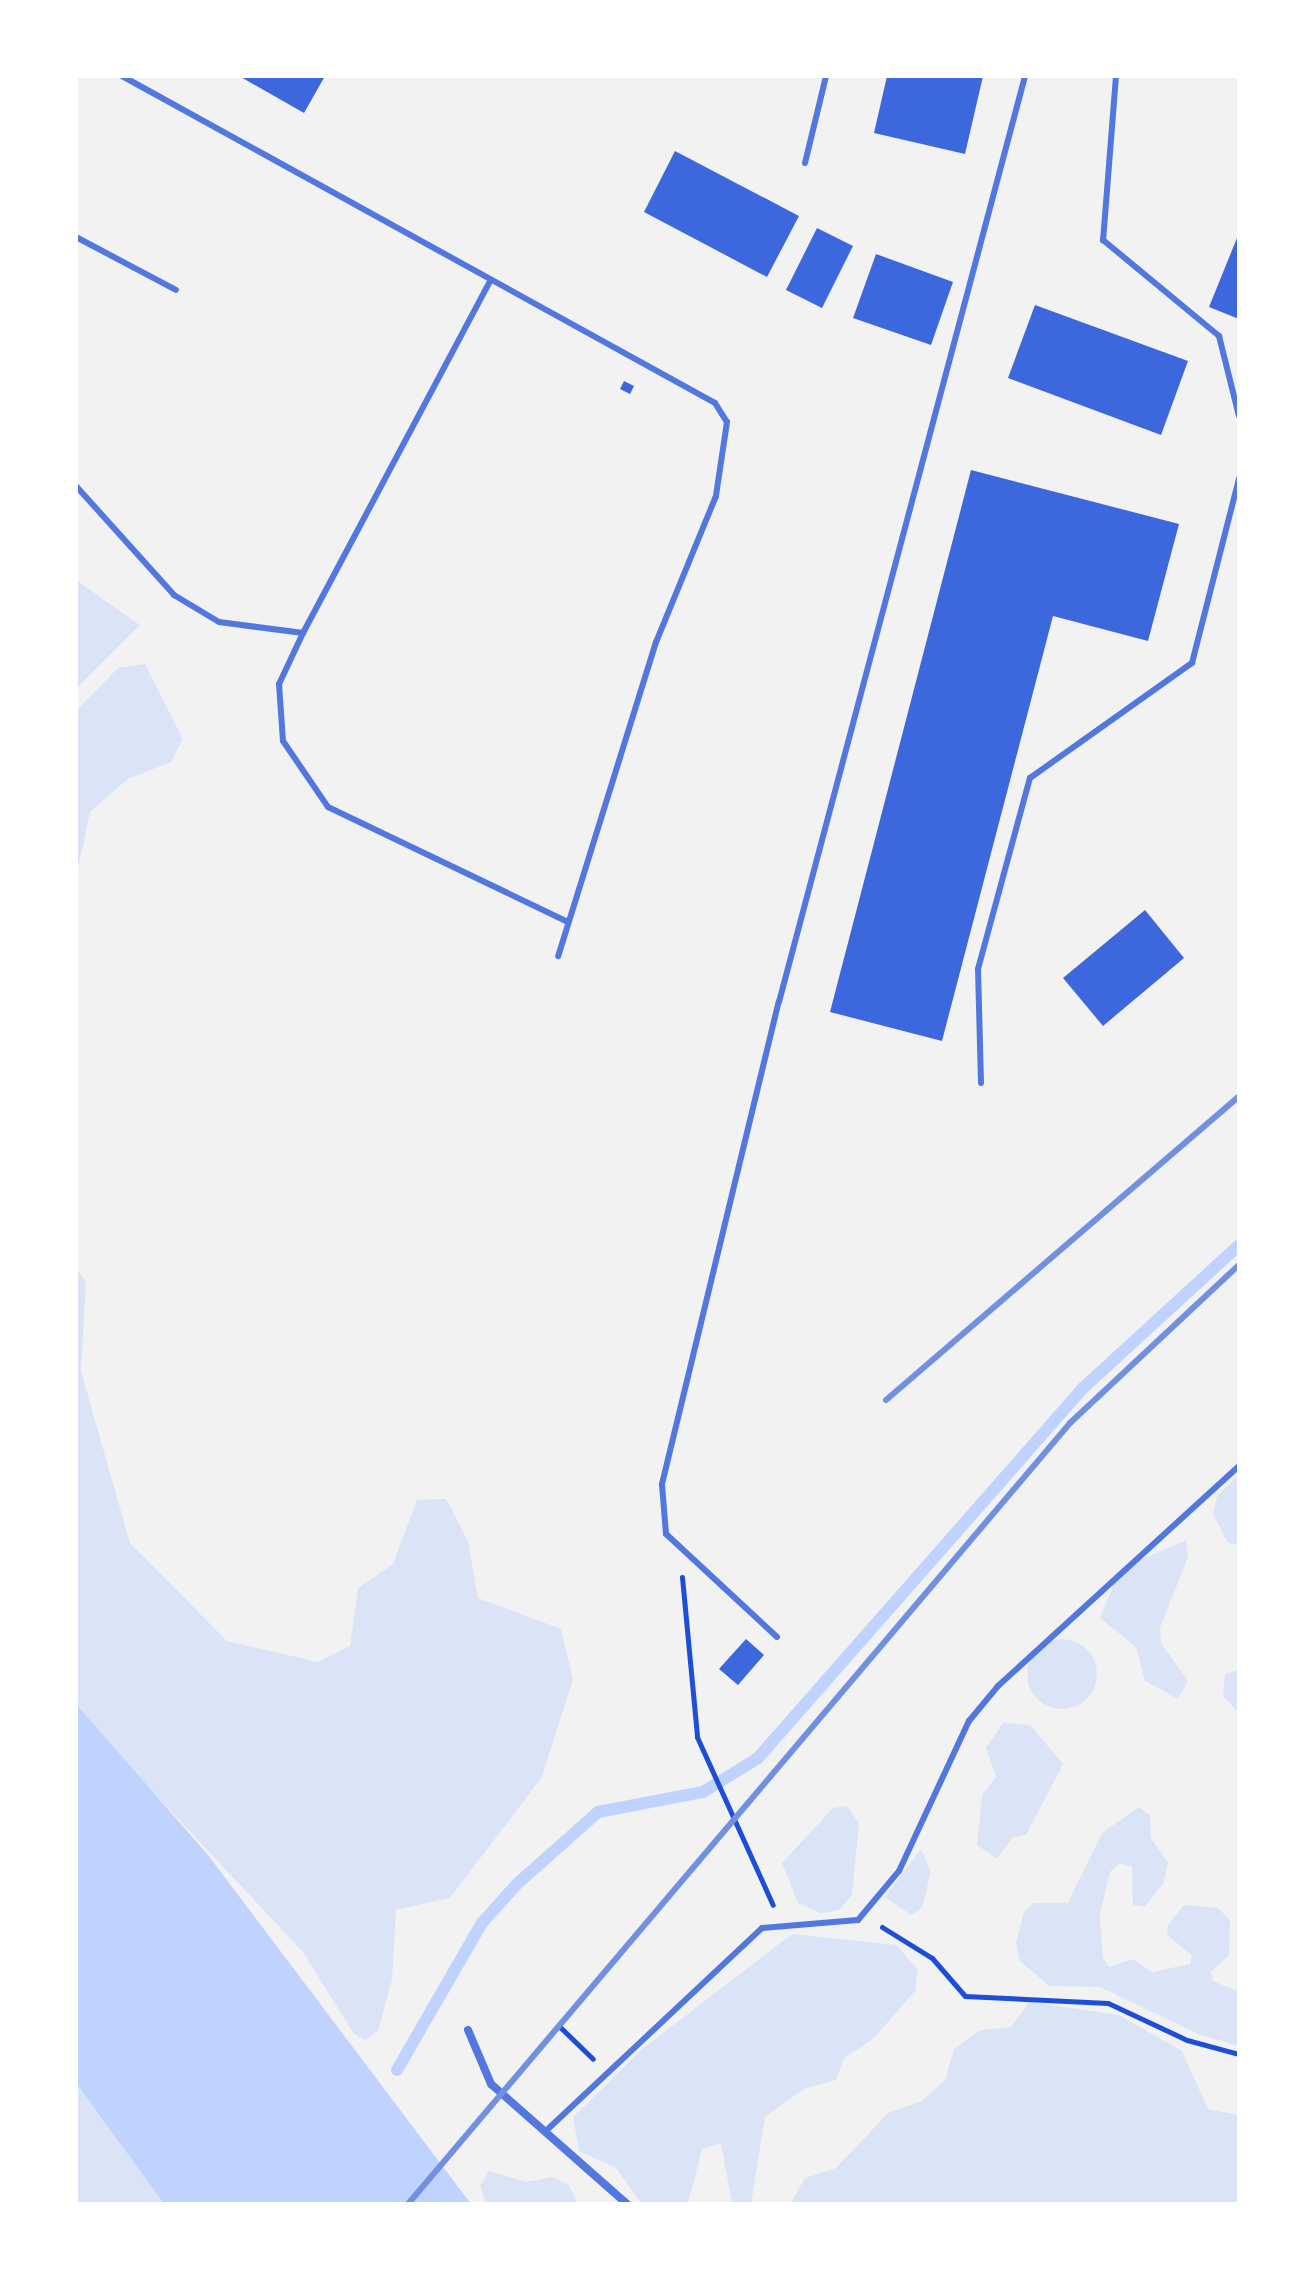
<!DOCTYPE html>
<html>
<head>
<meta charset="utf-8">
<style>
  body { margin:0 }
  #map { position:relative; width:1315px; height:2280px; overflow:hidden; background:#f2f2f2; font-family:"Source Sans 3",sans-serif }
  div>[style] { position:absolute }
  .green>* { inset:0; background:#dbe4f7 }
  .round { border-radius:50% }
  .water>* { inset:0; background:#bfd3fe }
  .stream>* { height:12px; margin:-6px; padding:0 6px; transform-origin:6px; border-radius:6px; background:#bfd3fe }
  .building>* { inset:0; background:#3d67dc }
  .path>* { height:5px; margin:-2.5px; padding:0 2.5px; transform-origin:2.5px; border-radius:2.5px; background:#1d4ed8 }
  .service>* { height:6px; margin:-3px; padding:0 3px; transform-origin:3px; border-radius:3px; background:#5277de }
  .minor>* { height:8px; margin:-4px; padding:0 4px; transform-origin:4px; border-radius:4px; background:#5277de }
  .rail>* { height:6px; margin:-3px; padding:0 3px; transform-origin:3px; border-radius:3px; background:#7290e2 }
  span { translate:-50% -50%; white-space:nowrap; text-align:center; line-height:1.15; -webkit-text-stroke:6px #fff; paint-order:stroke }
  .frame { position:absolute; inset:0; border:78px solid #fff; pointer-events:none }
</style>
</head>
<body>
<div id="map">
  <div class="green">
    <i style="clip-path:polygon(76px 580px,140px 625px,76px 689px)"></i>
    <i style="clip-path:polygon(145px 664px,183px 739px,171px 762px,128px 779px,90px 812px,76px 878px,76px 711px,118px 668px)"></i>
    <i style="clip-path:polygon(76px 1268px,86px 1282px,81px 1371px,130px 1543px,227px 1641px,318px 1662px,350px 1646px,358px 1588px,393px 1564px,417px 1500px,446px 1499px,468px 1541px,478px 1598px,561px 1629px,573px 1679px,542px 1777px,450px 1898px,396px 1910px,392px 1980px,378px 2031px,365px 2040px,354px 2034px,303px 1952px,76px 1710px)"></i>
    <i style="clip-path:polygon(1239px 1475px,1239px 1545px,1228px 1543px,1213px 1514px,1217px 1496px)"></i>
    <i style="clip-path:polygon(1186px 1540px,1188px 1557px,1160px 1628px,1161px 1643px,1188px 1681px,1178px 1699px,1145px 1681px,1136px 1647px,1100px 1618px,1115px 1582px,1138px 1561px)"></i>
    <i class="round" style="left:1027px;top:1639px;width:70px;height:70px"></i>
    <i style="clip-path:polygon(1239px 1670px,1239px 1713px,1223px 1696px,1225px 1674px)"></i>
    <i style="clip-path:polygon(1003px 1723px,1030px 1725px,1063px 1764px,1026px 1835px,1013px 1837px,997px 1859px,977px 1845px,982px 1795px,996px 1777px,986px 1748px)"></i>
    <i style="clip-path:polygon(847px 1806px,859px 1823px,852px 1895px,839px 1910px,821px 1913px,798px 1903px,782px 1863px,833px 1808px)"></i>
    <i style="clip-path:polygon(1139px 1807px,1150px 1815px,1151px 1838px,1168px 1863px,1163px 1884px,1144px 1907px,1133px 1905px,1132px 1867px,1120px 1863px,1110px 1872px,1100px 1914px,1103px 1958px,1109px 1967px,1133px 1959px,1152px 1972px,1190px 1964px,1192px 1955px,1167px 1935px,1168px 1925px,1184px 1905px,1218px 1908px,1230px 1920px,1229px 1955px,1211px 1972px,1213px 1981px,1239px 1992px,1239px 2046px,1198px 2034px,1100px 1987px,1049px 1986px,1019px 1960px,1016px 1943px,1024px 1912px,1034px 1903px,1068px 1903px,1102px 1833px)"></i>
    <i style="clip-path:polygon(921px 1849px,931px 1872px,922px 1908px,911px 1915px,885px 1897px)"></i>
    <i style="clip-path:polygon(792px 1934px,897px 1945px,918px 1970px,915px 1991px,873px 2039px,844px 2058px,836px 2080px,804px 2089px,765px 2117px,751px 2204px,732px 2204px,721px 2143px,702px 2149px,688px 2204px,642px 2204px,616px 2168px,579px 2151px,573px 2117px,642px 2049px)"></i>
    <i style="clip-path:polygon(1029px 2002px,1119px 2015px,1182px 2051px,1208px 2109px,1239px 2115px,1239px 2204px,790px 2204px,805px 2178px,836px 2168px,888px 2113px,922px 2101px,945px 2080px,954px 2049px,980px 2030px,1011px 2027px)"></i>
    <i style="clip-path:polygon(76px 2083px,164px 2204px,76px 2204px)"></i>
    <i style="clip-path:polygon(489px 2171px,526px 2182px,553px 2177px,569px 2185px,578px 2204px,486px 2204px,480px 2186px)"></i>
  </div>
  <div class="water">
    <i style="clip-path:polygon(76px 1704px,208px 1855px,471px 2204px,164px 2204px,76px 2083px)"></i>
  </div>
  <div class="stream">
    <i style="left:397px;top:2070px;width:170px;rotate:-60deg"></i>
    <i style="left:482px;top:1923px;width:52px;rotate:-48.1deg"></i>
    <i style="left:517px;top:1884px;width:108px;rotate:-41.6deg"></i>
    <i style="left:598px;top:1812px;width:107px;rotate:-10.8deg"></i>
    <i style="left:703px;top:1792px;width:65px;rotate:-31.7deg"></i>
    <i style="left:758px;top:1758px;width:491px;rotate:-48.7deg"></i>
    <i style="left:1082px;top:1389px;width:213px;rotate:-42.5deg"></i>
  </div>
  <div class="building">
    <i style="clip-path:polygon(239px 76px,325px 76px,304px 113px)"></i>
    <i style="clip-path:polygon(887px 76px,983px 76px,965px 154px,874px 133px)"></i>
    <i style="clip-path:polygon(675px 151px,799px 216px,767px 277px,644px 212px)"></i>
    <i style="clip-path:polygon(817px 228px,853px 246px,822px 308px,786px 290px)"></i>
    <i style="clip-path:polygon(1239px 233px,1239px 319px,1209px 307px)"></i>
    <i style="clip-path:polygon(876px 254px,953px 282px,931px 345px,853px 318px)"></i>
    <i style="clip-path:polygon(1035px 305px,1188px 361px,1161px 435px,1008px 378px)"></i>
    <i style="clip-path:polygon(624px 381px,634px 386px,630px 394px,620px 389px)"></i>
    <i style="clip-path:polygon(971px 470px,1179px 524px,1148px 641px,1053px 616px,942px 1041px,830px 1012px)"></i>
    <i style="clip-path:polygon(1145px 910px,1184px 958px,1103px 1026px,1063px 978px)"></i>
    <i style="clip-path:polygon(746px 1639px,764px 1655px,738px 1685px,719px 1669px)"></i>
  </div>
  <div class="path">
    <i style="left:682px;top:1577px;width:161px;rotate:84.6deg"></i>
    <i style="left:697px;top:1737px;width:184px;rotate:65.7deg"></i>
    <i style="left:882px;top:1927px;width:59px;rotate:31.8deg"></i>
    <i style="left:932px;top:1958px;width:50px;rotate:49deg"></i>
    <i style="left:965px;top:1996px;width:143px;rotate:2.8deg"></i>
    <i style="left:1108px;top:2003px;width:87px;rotate:25.1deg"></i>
    <i style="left:1187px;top:2040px;width:54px;rotate:15.1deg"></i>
    <i style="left:559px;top:2026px;width:47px;rotate:44.1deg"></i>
  </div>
  <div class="service">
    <i style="left:122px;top:76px;width:677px;rotate:28.87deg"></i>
    <i style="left:715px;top:403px;width:22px;rotate:58deg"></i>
    <i style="left:727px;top:422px;width:75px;rotate:98.5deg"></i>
    <i style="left:716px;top:496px;width:158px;rotate:112.3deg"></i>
    <i style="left:656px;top:642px;width:329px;rotate:107.3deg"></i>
    <i style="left:1116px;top:76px;width:165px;rotate:94.5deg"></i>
    <i style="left:1103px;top:240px;width:151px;rotate:39.6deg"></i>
    <i style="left:1219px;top:336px;width:82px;rotate:76deg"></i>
    <i style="left:805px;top:163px;width:89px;rotate:-76.4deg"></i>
    <i style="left:76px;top:237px;width:113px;rotate:27.9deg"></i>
    <i style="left:76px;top:486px;width:147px;rotate:48deg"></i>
    <i style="left:174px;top:595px;width:52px;rotate:31deg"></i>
    <i style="left:219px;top:622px;width:85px;rotate:7.5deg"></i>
    <i style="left:303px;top:633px;width:399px;rotate:-62deg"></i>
    <i style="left:303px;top:633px;width:56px;rotate:115.2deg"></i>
    <i style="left:279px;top:684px;width:57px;rotate:86deg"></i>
    <i style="left:283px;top:741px;width:80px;rotate:55.7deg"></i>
    <i style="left:328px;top:807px;width:266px;rotate:25.6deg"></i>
    <i style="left:981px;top:1083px;width:114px;rotate:-91.5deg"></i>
    <i style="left:978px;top:969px;width:198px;rotate:-74.8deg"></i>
    <i style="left:1030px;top:778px;width:199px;rotate:-35.4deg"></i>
    <i style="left:1192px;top:663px;width:191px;rotate:-75.7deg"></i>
    <i style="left:777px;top:1637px;width:151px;rotate:-137.1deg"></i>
    <i style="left:666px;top:1534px;width:50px;rotate:-94.6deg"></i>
    <i style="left:662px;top:1484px;width:496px;rotate:-76.4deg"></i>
    <i style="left:779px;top:1002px;width:958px;rotate:-75.12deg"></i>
    <i style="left:549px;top:2128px;width:292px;rotate:-43.2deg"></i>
    <i style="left:762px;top:1928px;width:96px;rotate:-4.8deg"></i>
    <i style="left:858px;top:1920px;width:64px;rotate:-50.1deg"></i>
    <i style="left:899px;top:1871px;width:166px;rotate:-65deg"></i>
    <i style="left:969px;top:1721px;width:45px;rotate:-50.4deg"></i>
    <i style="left:998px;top:1686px;width:326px;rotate:-42.4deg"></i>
  </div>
  <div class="minor">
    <i style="left:468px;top:2030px;width:59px;rotate:66.9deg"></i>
    <i style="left:491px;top:2084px;width:181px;rotate:41.4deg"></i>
  </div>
  <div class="rail">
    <i style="left:886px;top:1400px;width:466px;rotate:-40.7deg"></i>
    <i style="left:408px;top:2204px;width:1024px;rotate:-49.71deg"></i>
    <i style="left:1070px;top:1423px;width:231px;rotate:-43.1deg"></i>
  </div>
  <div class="frame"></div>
</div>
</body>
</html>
